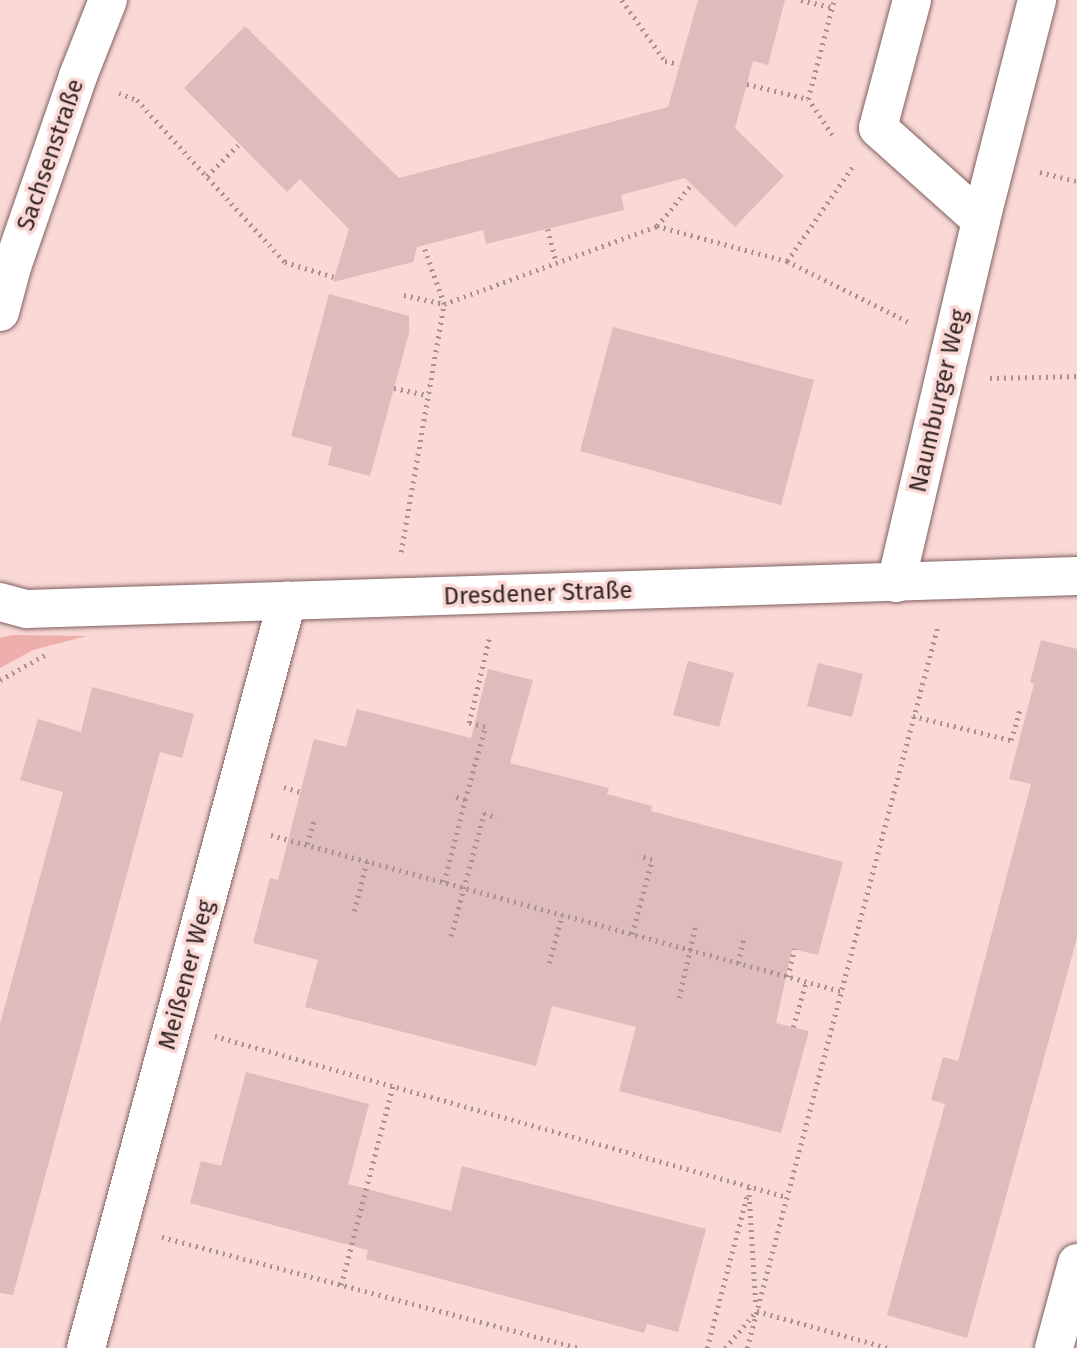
<!DOCTYPE html>
<html>
<head>
<meta charset="utf-8">
<style>
  body { margin:0 }
  #map { position:relative; width:1077px; height:1348px; overflow:hidden; background:#fad8d6; font-family:"Fira Sans",sans-serif }
  div>[style] { position:absolute }
  .green>* { inset:0; background:#eeaeac }
  .building>* { inset:0; background:#ddbcbb }
  .path>* { height:4.5px; margin-top:-2.25px; transform-origin:0; background:repeating-linear-gradient(90deg,#aa908f 0 2px,transparent 0 7px) }
  .roads { filter:drop-shadow(0 0 2px #7e6160) drop-shadow(0 0 2px #7e6160) }
  .minor>* { height:38px; margin:-19px; padding:0 19px; transform-origin:19px; border-radius:19px; background:#fff }
  span { translate:-50% -50%; white-space:nowrap; text-align:center; line-height:1.15; -webkit-text-stroke:7px #fad8d6; paint-order:stroke }
  .street-label { font-size:24px; color:#332626 }
</style>
</head>
<body>
<div id="map">
  <div class="green">
    <i style="clip-path:polygon(12px 635px,87px 636px,33px 650px,0 668px,0 638px)"></i>
  </div>
  <div class="building">
    <i style="clip-path:polygon(698px 0,785px 0,768px 65px,753px 61px,735px 128px,784px 176px,735px 227px,685px 178px,621px 195px,624px 210px,486px 244px,483px 230px,417px 247px,413px 262px,333px 282px,349px 229px,300px 179px,287px 192px,184px 88px,245px 26px,399px 178px,668px 107px)"></i>
    <i style="clip-path:polygon(329px 294px,409px 316px,409px 333px,370px 476px,328px 465px,332px 447px,291px 436px)"></i>
    <i style="clip-path:polygon(613px 327px,814px 380px,781px 505px,580px 451px)"></i>
    <i style="clip-path:polygon(1041px 640px,1077px 649px,1077px 938px,967px 1338px,887px 1315px,945px 1104px,931px 1100px,943px 1057px,958px 1061px,1031px 784px,1009px 779px,1034px 684px,1030px 682px)"></i>
    <i style="clip-path:polygon(688px 661px,734px 673px,719px 727px,673px 715px)"></i>
    <i style="clip-path:polygon(818px 663px,863px 674px,852px 717px,807px 706px)"></i>
    <i style="clip-path:polygon(488px 669px,533px 680px,510px 763px,609px 788px,607px 794px,652px 806px,651px 811px,843px 862px,818px 955px,792px 949px,776px 1023px,809px 1031px,781px 1133px,619px 1091px,636px 1027px,552px 1006px,536px 1066px,305px 1007px,318px 960px,253px 943px,270px 878px,278px 880px,314px 739px,346px 747px,357px 709px,471px 738px)"></i>
    <i style="clip-path:polygon(92px 687px,194px 714px,182px 758px,160px 752px,13px 1295px,0 1293px,0 1024px,63px 792px,20px 780px,38px 719px,81px 732px)"></i>
    <i style="clip-path:polygon(246px 1072px,369px 1104px,348px 1184px,451px 1211px,462px 1166px,706px 1229px,678px 1332px,647px 1324px,644px 1333px,366px 1259px,368px 1250px,190px 1203px,201px 1161px,221px 1166px)"></i>
  </div>
  <div class="path">
    <i style="left:622px;top:0;width:75px;rotate:54.8deg"></i>
    <i style="left:665px;top:61px;width:14px;rotate:12deg"></i>
    <i style="left:801px;top:0;width:32px;rotate:13deg"></i>
    <i style="left:747px;top:84px;width:63px;rotate:13.8deg"></i>
    <i style="left:119px;top:93px;width:19px;rotate:21deg"></i>
    <i style="left:137px;top:100px;width:219px;rotate:47.6deg"></i>
    <i style="left:285px;top:262px;width:51px;rotate:17deg"></i>
    <i style="left:832px;top:135px;width:43px;rotate:-123.7deg"></i>
    <i style="left:808px;top:99px;width:102px;rotate:-75.3deg"></i>
    <i style="left:1040px;top:172px;width:38px;rotate:14deg"></i>
    <i style="left:207px;top:176px;width:47px;rotate:-45deg"></i>
    <i style="left:657px;top:226px;width:55px;rotate:-50.2deg"></i>
    <i style="left:548px;top:229px;width:34px;rotate:76deg"></i>
    <i style="left:787px;top:261px;width:116px;rotate:-55.2deg"></i>
    <i style="left:404px;top:295px;width:41px;rotate:12.7deg"></i>
    <i style="left:444px;top:304px;width:227px;rotate:-20.1deg"></i>
    <i style="left:657px;top:226px;width:135px;rotate:15.1deg"></i>
    <i style="left:787px;top:261px;width:139px;rotate:26.6deg"></i>
    <i style="left:990px;top:378px;width:87px;rotate:-1.3deg"></i>
    <i style="left:394px;top:388px;width:35px;rotate:12deg"></i>
    <i style="left:401px;top:552px;width:252px;rotate:-80.2deg"></i>
    <i style="left:444px;top:304px;width:63px;rotate:-109.6deg"></i>
    <i style="left:0;top:680px;width:51px;rotate:-29.1deg"></i>
    <i style="left:913px;top:716px;width:101px;rotate:13.8deg"></i>
    <i style="left:1011px;top:740px;width:32px;rotate:-74deg"></i>
    <i style="left:284px;top:787px;width:17px;rotate:17deg"></i>
    <i style="left:465px;top:800px;width:76px;rotate:-74.7deg"></i>
    <i style="left:485px;top:727px;width:16px;rotate:-166deg"></i>
    <i style="left:469px;top:723px;width:86px;rotate:-76.6deg"></i>
    <i style="left:271px;top:835px;width:591px;rotate:15.31deg"></i>
    <i style="left:307px;top:844px;width:25px;rotate:-74deg"></i>
    <i style="left:444px;top:882px;width:85px;rotate:-75.6deg"></i>
    <i style="left:465px;top:800px;width:14px;rotate:-163deg"></i>
    <i style="left:354px;top:911px;width:52px;rotate:-75.4deg"></i>
    <i style="left:632px;top:934px;width:77px;rotate:-74.9deg"></i>
    <i style="left:652px;top:860px;width:14px;rotate:-163deg"></i>
    <i style="left:451px;top:936px;width:127px;rotate:-75deg"></i>
    <i style="left:484px;top:813px;width:14px;rotate:21deg"></i>
    <i style="left:549px;top:963px;width:50px;rotate:-74.8deg"></i>
    <i style="left:738px;top:963px;width:28px;rotate:-77deg"></i>
    <i style="left:788px;top:977px;width:29px;rotate:-78deg"></i>
    <i style="left:679px;top:998px;width:77px;rotate:-77.2deg"></i>
    <i style="left:793px;top:1027px;width:47px;rotate:-73.9deg"></i>
    <i style="left:215px;top:1036px;width:594px;rotate:15.72deg"></i>
    <i style="left:749px;top:1188px;width:117px;rotate:86.6deg"></i>
    <i style="left:162px;top:1237px;width:432px;rotate:14.9deg"></i>
    <i style="left:341px;top:1285px;width:206px;rotate:-75.4deg"></i>
    <i style="left:757px;top:1311px;width:137px;rotate:15.7deg"></i>
    <i style="left:707px;top:1348px;width:161px;rotate:-75.3deg"></i>
    <i style="left:725px;top:1348px;width:46px;rotate:-49.4deg"></i>
    <i style="left:747px;top:1348px;width:748px;rotate:-75.2deg"></i>
  </div>
  <div class="roads">
    <div class="minor">
      <i style="left:912px;top:0;width:132px;rotate:104.9deg"></i>
      <i style="left:878px;top:128px;width:138px;rotate:41.8deg"></i>
      <i style="left:0;top:312px;width:47px;rotate:-75.1deg"></i>
      <i style="left:12px;top:267px;width:202px;rotate:-70.9deg"></i>
      <i style="left:78px;top:76px;width:82px;rotate:-68.5deg"></i>
      <i style="left:896px;top:583px;width:373px;rotate:-76.8deg"></i>
      <i style="left:981px;top:220px;width:227px;rotate:-75.7deg"></i>
      <i style="left:0;top:602px;width:28px;rotate:15deg"></i>
      <i style="left:27px;top:609px;width:1051px;rotate:-1.8deg"></i>
      <i style="left:86px;top:1348px;width:774px;rotate:-74.94deg"></i>
      <i style="left:1054px;top:1348px;width:88px;rotate:-74.9deg"></i>
    </div>
  </div>
  <div class="street-label">
    <span style="left:51px;top:155px;rotate:-71deg">Sachsenstraße</span>
    <span style="left:939px;top:401px;rotate:-77deg">Naumburger Weg</span>
    <span style="left:538px;top:594px;rotate:-2deg">Dresdener Straße</span>
    <span style="left:187px;top:975px;rotate:-75deg">Meißener Weg</span>
  </div>
</div>
</body>
</html>
